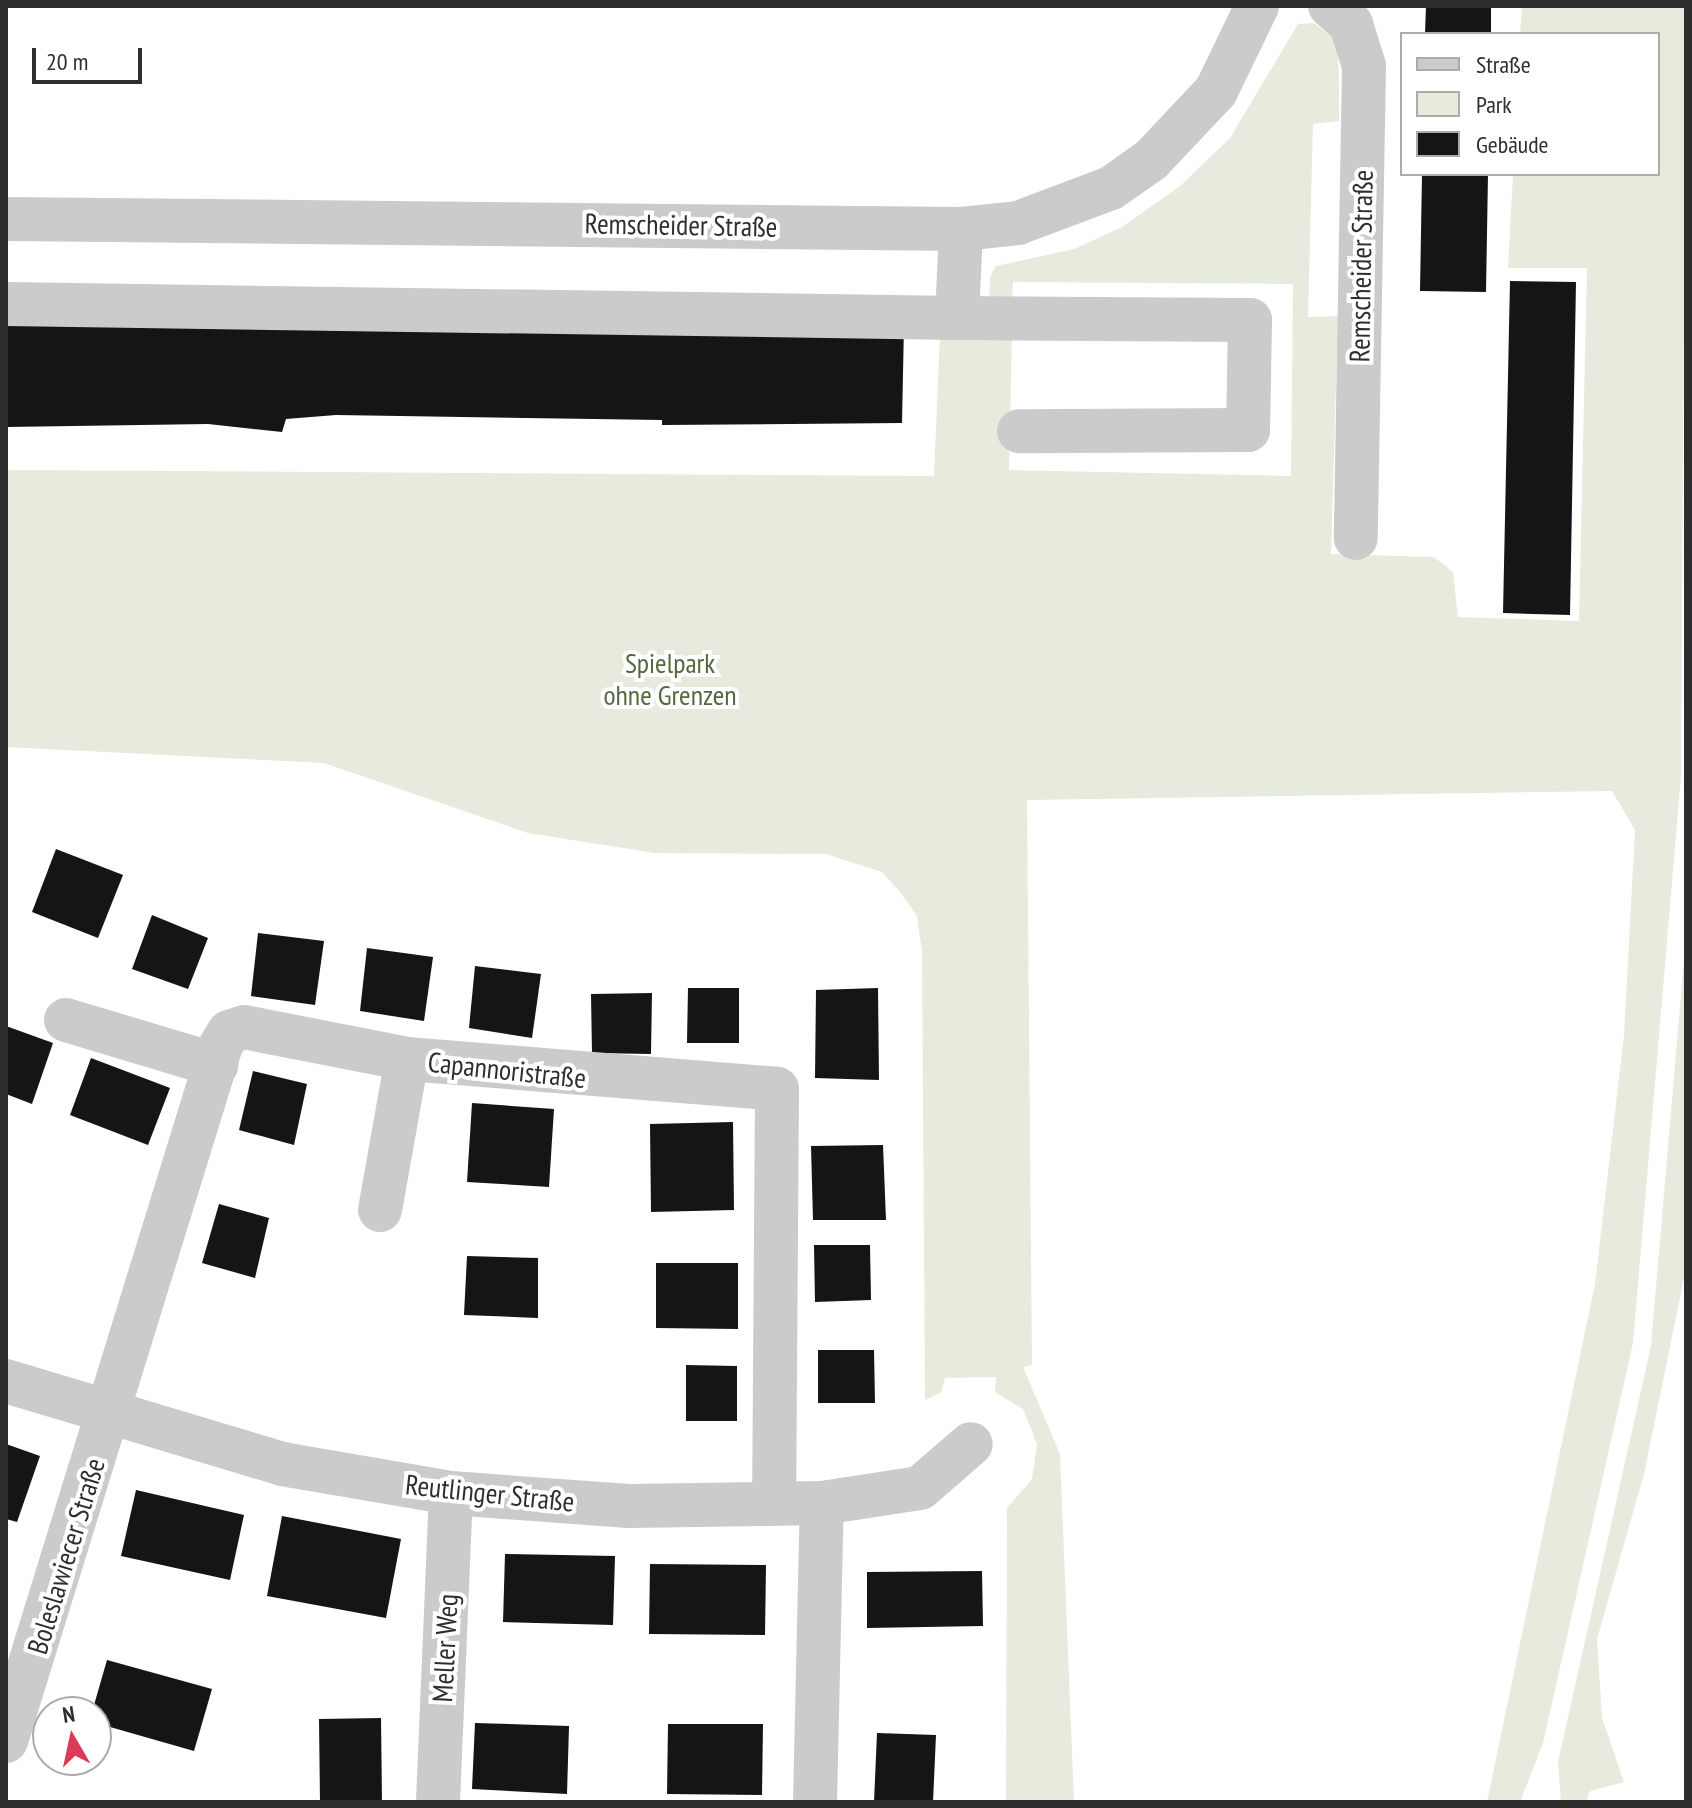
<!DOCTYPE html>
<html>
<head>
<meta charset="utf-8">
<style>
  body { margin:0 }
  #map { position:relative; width:1692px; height:1808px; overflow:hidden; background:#fff; font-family:"PT Sans Narrow",sans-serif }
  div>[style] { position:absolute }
  .green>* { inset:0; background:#e6ebdd }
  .building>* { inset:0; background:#151515 }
  .minor>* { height:44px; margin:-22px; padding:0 22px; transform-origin:22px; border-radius:22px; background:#cbcbcb }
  span { translate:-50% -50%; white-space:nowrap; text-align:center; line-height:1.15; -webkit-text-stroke:8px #fff; paint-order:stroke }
  .street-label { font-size:28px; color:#2e2e2e }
  .park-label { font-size:28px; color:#56673e }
  .frame { position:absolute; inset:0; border:8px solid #2e2e2e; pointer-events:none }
  .legend { position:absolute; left:1400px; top:32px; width:260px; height:144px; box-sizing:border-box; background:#fff; border:2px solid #ababab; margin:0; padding:10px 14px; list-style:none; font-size:24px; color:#2e2e2e }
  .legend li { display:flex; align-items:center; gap:16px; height:40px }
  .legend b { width:40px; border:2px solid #ababab }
  .north { position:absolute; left:32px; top:1696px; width:80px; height:80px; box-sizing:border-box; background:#fff; border:2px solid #ababab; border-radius:50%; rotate:351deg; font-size:22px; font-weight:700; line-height:32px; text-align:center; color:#2e2e2e }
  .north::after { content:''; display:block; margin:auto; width:28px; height:36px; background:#db3b57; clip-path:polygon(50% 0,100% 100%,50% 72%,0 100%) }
  .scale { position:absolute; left:32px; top:48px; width:110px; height:36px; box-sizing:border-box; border:4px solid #2e2e2e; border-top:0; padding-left:10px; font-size:24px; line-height:28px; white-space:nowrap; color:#2e2e2e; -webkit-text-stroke:6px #fff; paint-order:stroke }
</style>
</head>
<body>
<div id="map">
  <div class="green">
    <i style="clip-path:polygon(1522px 6px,1686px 6px,1681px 776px,1633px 1343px,1543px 1743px,1520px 1802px,1487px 1802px,1595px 1284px,1624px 1035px,1635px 830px,1612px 791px,1027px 800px,1032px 1365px,1023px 1367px,1060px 1454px,1074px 1802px,1006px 1802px,1007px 1508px,1032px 1479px,1037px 1444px,1023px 1409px,995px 1392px,996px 1377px,945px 1378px,941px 1392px,925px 1400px,922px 952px,917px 916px,901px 893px,882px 872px,826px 854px,655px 853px,528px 833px,324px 763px,6px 747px,6px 470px,934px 476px,940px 333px,1012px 334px,1009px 470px,1291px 476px,1293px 284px,1013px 282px,1012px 306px,989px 305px,990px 277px,996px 266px,1074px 249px,1122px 227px,1179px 187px,1230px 138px,1298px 24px,1314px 23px,1337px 41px,1339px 73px,1339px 121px,1313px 124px,1308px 317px,1338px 316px,1331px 554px,1434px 557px,1453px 572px,1458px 617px,1579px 621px,1587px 268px,1508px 268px,1513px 174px,1658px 174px,1658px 34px,1520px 34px)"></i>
    <i style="clip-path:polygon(1686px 936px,1684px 1278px,1644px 1474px,1597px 1639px,1602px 1718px,1624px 1782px,1590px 1791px,1586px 1802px,1561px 1802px,1558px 1762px,1651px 1346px)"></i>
  </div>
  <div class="building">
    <i style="clip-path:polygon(1426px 6px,1491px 6px,1491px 34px,1425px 34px)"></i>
    <i style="clip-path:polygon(1422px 174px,1488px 174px,1486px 292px,1420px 291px)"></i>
    <i style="clip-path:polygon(1510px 281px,1576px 282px,1570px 615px,1503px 613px)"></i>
    <i style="clip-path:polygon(6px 304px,904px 325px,902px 423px,662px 425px,662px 420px,336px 415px,286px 419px,282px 432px,208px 424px,6px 427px)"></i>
    <i style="clip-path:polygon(56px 849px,123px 875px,98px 938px,32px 912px)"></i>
    <i style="clip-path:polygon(152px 915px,208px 938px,188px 989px,132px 969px)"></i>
    <i style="clip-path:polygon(258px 933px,324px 941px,315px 1005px,251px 996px)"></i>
    <i style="clip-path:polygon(367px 948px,433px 957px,424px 1021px,360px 1011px)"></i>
    <i style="clip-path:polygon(475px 966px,541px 974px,532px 1038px,469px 1028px)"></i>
    <i style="clip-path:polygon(688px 988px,739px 988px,739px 1043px,687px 1043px)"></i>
    <i style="clip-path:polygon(878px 988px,879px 1080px,815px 1078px,816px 990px)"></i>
    <i style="clip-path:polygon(652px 993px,651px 1054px,592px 1053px,591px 994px)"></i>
    <i style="clip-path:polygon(6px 1026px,53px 1043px,32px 1104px,6px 1094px)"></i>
    <i style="clip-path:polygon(91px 1058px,170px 1088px,148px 1145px,70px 1115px)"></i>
    <i style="clip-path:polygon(253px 1071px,307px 1084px,294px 1145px,239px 1130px)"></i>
    <i style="clip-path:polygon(472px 1103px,554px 1109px,549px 1187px,467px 1182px)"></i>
    <i style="clip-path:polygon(733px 1122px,734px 1210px,651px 1212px,650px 1124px)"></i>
    <i style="clip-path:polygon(883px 1145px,886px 1220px,813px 1220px,811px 1146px)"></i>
    <i style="clip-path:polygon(219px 1204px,269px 1218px,255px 1278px,202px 1263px)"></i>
    <i style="clip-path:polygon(814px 1245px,870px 1245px,871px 1300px,815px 1302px)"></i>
    <i style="clip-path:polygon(467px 1256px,538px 1258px,538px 1318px,464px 1315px)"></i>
    <i style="clip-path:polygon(656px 1263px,738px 1263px,738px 1329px,656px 1328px)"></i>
    <i style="clip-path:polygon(818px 1350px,874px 1350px,875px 1403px,818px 1403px)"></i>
    <i style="clip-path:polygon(686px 1365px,737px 1366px,737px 1421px,686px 1421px)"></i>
    <i style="clip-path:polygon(6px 1444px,40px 1456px,17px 1522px,6px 1519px)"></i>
    <i style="clip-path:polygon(136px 1490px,244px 1515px,230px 1580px,121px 1556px)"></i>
    <i style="clip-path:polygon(282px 1516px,401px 1539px,386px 1618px,267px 1596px)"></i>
    <i style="clip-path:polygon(505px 1554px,615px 1556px,613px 1625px,503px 1622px)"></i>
    <i style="clip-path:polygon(650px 1564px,766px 1565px,765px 1635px,649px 1634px)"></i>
    <i style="clip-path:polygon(982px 1571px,983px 1626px,867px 1628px,867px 1572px)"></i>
    <i style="clip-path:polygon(107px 1660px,212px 1689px,194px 1751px,96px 1723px,92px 1712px)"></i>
    <i style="clip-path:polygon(381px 1718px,382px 1802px,320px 1802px,319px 1719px)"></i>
    <i style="clip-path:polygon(475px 1723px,569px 1726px,567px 1794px,472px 1789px)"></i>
    <i style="clip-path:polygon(668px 1724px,763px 1724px,762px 1795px,667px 1794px)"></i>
    <i style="clip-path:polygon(877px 1733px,936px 1735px,933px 1802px,874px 1802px)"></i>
  </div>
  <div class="minor">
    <i style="left:1330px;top:6px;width:28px;rotate:41deg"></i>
    <i style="left:1351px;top:24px;width:44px;rotate:72.8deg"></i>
    <i style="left:1364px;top:66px;width:472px;rotate:91deg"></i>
    <i style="left:6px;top:219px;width:955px;rotate:0.6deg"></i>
    <i style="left:961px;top:229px;width:57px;rotate:-6deg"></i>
    <i style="left:1018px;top:223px;width:99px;rotate:-20.6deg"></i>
    <i style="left:1111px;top:188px;width:49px;rotate:-35deg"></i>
    <i style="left:1151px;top:160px;width:95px;rotate:-46.7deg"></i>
    <i style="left:1216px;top:91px;width:94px;rotate:-64.2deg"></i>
    <i style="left:6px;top:304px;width:951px;rotate:0.84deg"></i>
    <i style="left:957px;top:318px;width:89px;rotate:-87.4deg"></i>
    <i style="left:957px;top:318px;width:293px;rotate:0.4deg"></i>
    <i style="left:1250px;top:320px;width:110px;rotate:91deg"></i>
    <i style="left:1248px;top:430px;width:229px;rotate:179.7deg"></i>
    <i style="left:66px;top:1020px;width:157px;rotate:16.7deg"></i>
    <i style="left:380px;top:1210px;width:153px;rotate:-79.9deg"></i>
    <i style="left:6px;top:1381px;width:288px;rotate:16.7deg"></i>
    <i style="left:282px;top:1464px;width:171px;rotate:9.7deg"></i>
    <i style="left:451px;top:1493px;width:178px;rotate:4.2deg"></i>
    <i style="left:629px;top:1506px;width:193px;rotate:-0.9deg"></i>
    <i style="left:822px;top:1503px;width:99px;rotate:-8.7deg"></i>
    <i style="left:920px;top:1488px;width:67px;rotate:-40.8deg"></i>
    <i style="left:6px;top:1741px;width:728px;rotate:-72.83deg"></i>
    <i style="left:221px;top:1045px;width:15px;rotate:-58deg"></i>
    <i style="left:229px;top:1032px;width:16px;rotate:-18deg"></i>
    <i style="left:244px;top:1027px;width:166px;rotate:11.1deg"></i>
    <i style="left:407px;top:1059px;width:371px;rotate:4.6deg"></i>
    <i style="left:777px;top:1089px;width:415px;rotate:90.4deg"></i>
    <i style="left:438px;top:1802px;width:309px;rotate:-87.6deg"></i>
    <i style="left:815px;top:1802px;width:299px;rotate:-88.7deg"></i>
  </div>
  <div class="street-label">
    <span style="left:681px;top:225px;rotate:1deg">Remscheider Straße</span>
    <span style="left:1361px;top:266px;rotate:-89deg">Remscheider Straße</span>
    <span style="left:507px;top:1070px;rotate:6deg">Capannoristraße</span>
    <span style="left:490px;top:1493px;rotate:6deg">Reutlinger Straße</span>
    <span style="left:66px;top:1556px;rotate:-73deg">Boleslawiecer Straße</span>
    <span style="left:445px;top:1648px;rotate:-87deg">Meller Weg</span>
  </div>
  <div class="park-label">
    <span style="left:670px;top:679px">Spielpark<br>ohne Grenzen</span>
  </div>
  <div class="frame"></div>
  <ul class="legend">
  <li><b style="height:10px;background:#cbcbcb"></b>Straße</li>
  <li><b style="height:22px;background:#e6ebdd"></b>Park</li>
  <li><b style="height:22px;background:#151515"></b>Gebäude</li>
  </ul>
  <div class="north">N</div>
  <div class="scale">20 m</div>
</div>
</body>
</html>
